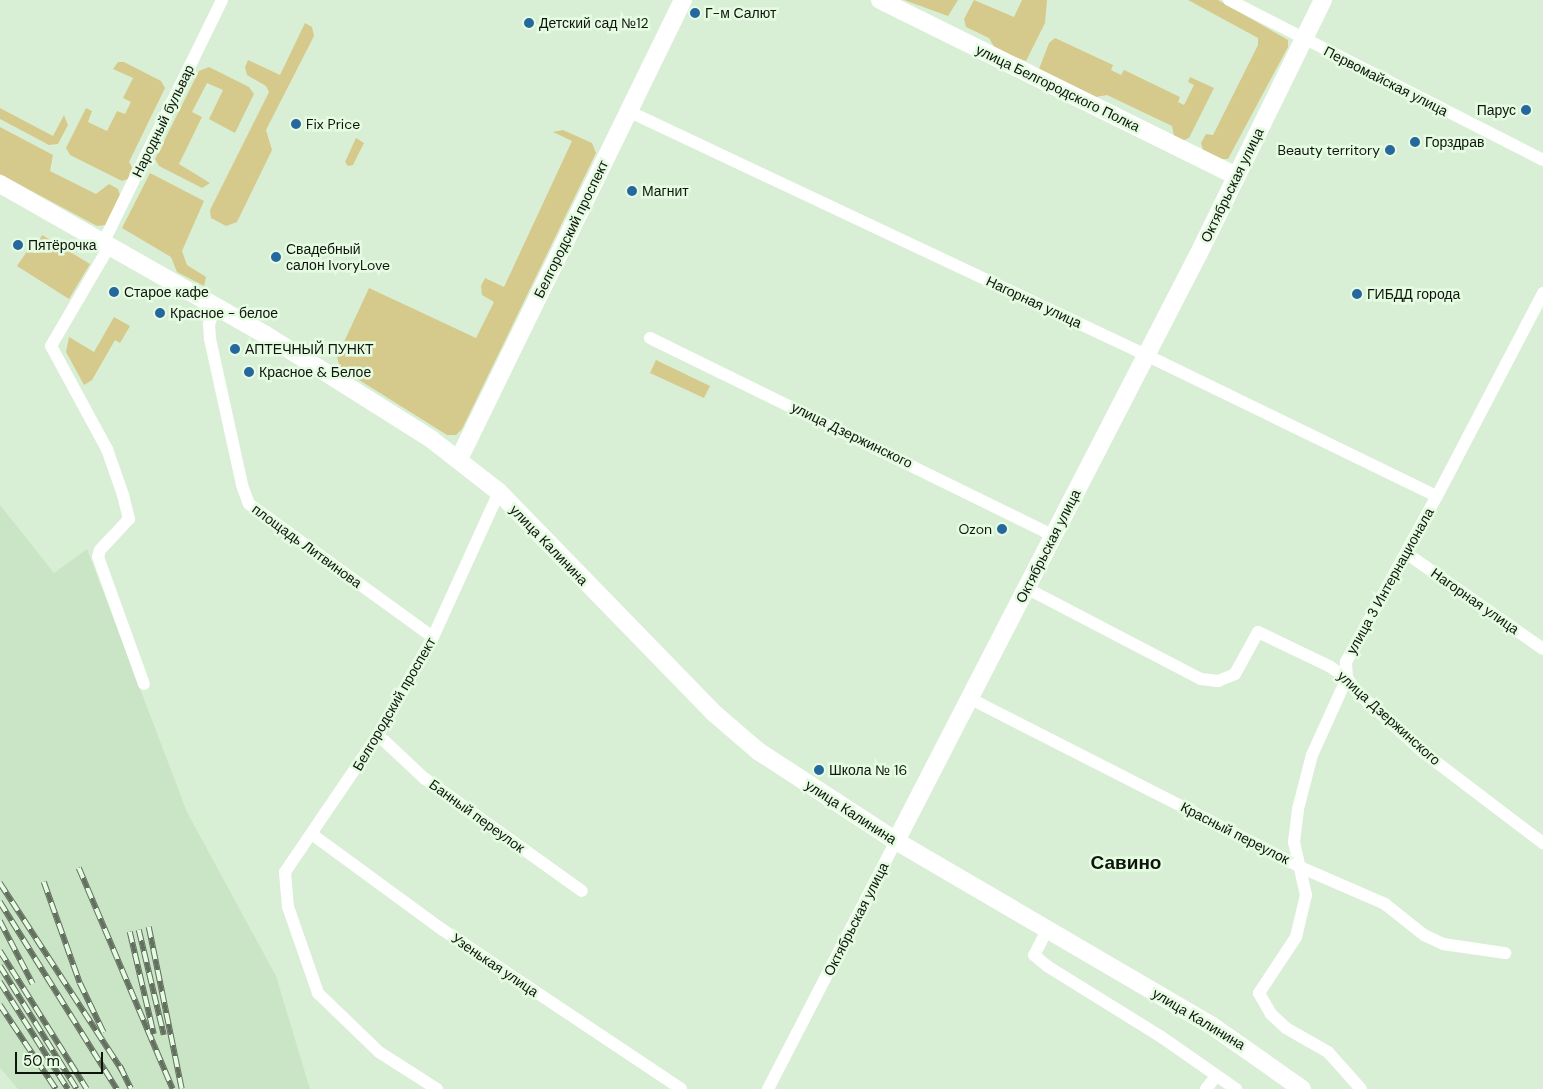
<!DOCTYPE html>
<html>
<head>
<meta charset="utf-8">
<style>
  body { margin:0 }
  #map { position:relative; width:1543px; height:1089px; overflow:hidden; background:#d9efd5; font-family:"DM Sans",sans-serif }
  div>[style] { position:absolute }
  .built>* { inset:0; background:#cae5c5 }
  .green>* { inset:0; background:#d6c98c }
  .street>* { height:12px; margin:-6px; padding:0 6px; transform-origin:6px; border-radius:6px; background:#fff }
  .secondary>* { height:18px; margin:-9px; padding:0 9px; transform-origin:9px; border-radius:9px; background:#fff }
  .rail>* { height:5.5px; margin-top:-2.75px; transform-origin:0; background:repeating-linear-gradient(90deg,#e6fce2 0 11px,#637060 0 22px); box-sizing:border-box; border-block:1px solid #637060 }
  .dots>* { width:14px; height:14px; translate:-50% -50%; box-sizing:border-box; border:2px solid #e6fce2; border-radius:50% }
  span { translate:-50% -50%; white-space:nowrap; text-align:center; line-height:1.15; -webkit-text-stroke:5px #e6fce2; paint-order:stroke }
  .poi-label { font-size:14px; color:#0e150c }
  .left { translate:0 -50%; text-align:left }
  .right { translate:-100% -50%; text-align:right }
  .street-label { font-size:14px; color:#0e150c }
  .district-label { font-size:19px; color:#0e150c; font-weight:700 }
  .scale { position:absolute; left:15px; top:1052px; width:88px; height:22px; box-sizing:border-box; border:2px solid #0e150c; border-top:0; padding-left:6px; font-size:15px; line-height:18px; white-space:nowrap; color:#0e150c; -webkit-text-stroke:4px #e6fce2; paint-order:stroke }
</style>
</head>
<body>
<div id="map">
  <div class="built">
    <i style="clip-path:polygon(0 505px,54px 573px,87px 549px,187px 812px,276px 976px,310px 1089px,18px 1089px,0 1068px)"></i>
  </div>
  <div class="green">
    <i style="clip-path:polygon(904px 0,958px 0,948px 16px)"></i>
    <i style="clip-path:polygon(974px 0,1014px 17px,1022px 0,1047px 0,1045px 23px,1026px 61px,996px 50px,989px 38px,966px 27px,964px 19px)"></i>
    <i style="clip-path:polygon(1188px 0,1218px 0,1288px 40px,1288px 47px,1228px 159px,1221px 159px,1203px 150px,1201px 143px,1206px 134px,1213px 135px,1258px 45px,1258px 38px)"></i>
    <i style="clip-path:polygon(305px 23px,312px 27px,314px 36px,266px 130px,272px 150px,237px 222px,226px 226px,211px 218px,210px 210px,269px 92px,266px 86px,247px 75px,245px 67px,248px 60px,280px 75px)"></i>
    <i style="clip-path:polygon(1055px 38px,1113px 65px,1111px 70px,1121px 75px,1124px 70px,1180px 97px,1178px 102px,1184px 105px,1194px 85px,1188px 82px,1190px 77px,1214px 88px,1189px 138px,1182px 141px,1174px 136px,1172px 126px,1107px 95px,1096px 97px,1039px 69px,1049px 43px)"></i>
    <i style="clip-path:polygon(124px 62px,161px 81px,165px 88px,129px 162px,133px 169px,128px 179px,122px 181px,70px 155px,66px 148px,86px 108px,92px 111px,88px 122px,107px 131px,117px 111px,125px 114px,131px 102px,123px 98px,133px 78px,113px 69px,118px 62px)"></i>
    <i style="clip-path:polygon(209px 67px,249px 87px,254px 94px,235px 133px,209px 119px,223px 90px,207px 83px,192px 112px,202px 117px,179px 164px,210px 183px,202px 188px,159px 166px,155px 159px,199px 71px)"></i>
    <i style="clip-path:polygon(0 108px,53px 136px,64px 115px,68px 125px,58px 144px,49px 145px,0 119px)"></i>
    <i style="clip-path:polygon(0 127px,53px 155px,50px 171px,96px 194px,109px 184px,118px 189px,120px 195px,106px 225px,97px 226px,0 174px)"></i>
    <i style="clip-path:polygon(563px 130px,592px 143px,596px 153px,462px 429px,456px 435px,447px 435px,340px 368px,337px 357px,369px 288px,476px 338px,494px 302px,482px 295px,481px 286px,485px 278px,504px 287px,572px 141px,553px 132px)"></i>
    <i style="clip-path:polygon(356px 138px,364px 143px,353px 165px,348px 166px,345px 162px)"></i>
    <i style="clip-path:polygon(150px 173px,204px 201px,182px 251px,187px 265px,206px 277px,204px 286px,177px 272px,171px 257px,122px 228px)"></i>
    <i style="clip-path:polygon(42px 235px,90px 264px,69px 299px,17px 266px,32px 244px,35px 252px,43px 250px,39px 241px)"></i>
    <i style="clip-path:polygon(114px 317px,130px 326px,120px 343px,115px 340px,92px 380px,84px 385px,66px 352px,69px 337px,94px 352px)"></i>
    <i style="clip-path:polygon(656px 360px,710px 386px,704px 398px,650px 373px)"></i>
  </div>
  <div class="street">
    <i style="left:1229px;top:0;width:352px;rotate:27deg"></i>
    <i style="left:628px;top:111px;width:573px;rotate:25.22deg"></i>
    <i style="left:1146px;top:355px;width:323px;rotate:25.9deg"></i>
    <i style="left:104px;top:241px;width:268px;rotate:-63.9deg"></i>
    <i style="left:110px;top:245px;width:117px;rotate:120.3deg"></i>
    <i style="left:51px;top:346px;width:117px;rotate:61.5deg"></i>
    <i style="left:107px;top:449px;width:49px;rotate:70.8deg"></i>
    <i style="left:123px;top:495px;width:25px;rotate:76deg"></i>
    <i style="left:129px;top:519px;width:42px;rotate:133.1deg"></i>
    <i style="left:100px;top:550px;width:7px;rotate:106deg"></i>
    <i style="left:98px;top:557px;width:135px;rotate:70.1deg"></i>
    <i style="left:215px;top:306px;width:19px;rotate:108deg"></i>
    <i style="left:209px;top:324px;width:15px;rotate:86deg"></i>
    <i style="left:210px;top:339px;width:149px;rotate:77.6deg"></i>
    <i style="left:242px;top:485px;width:20px;rotate:70deg"></i>
    <i style="left:249px;top:504px;width:227px;rotate:35.9deg"></i>
    <i style="left:650px;top:338px;width:449px;rotate:26.1deg"></i>
    <i style="left:1406px;top:553px;width:167px;rotate:35deg"></i>
    <i style="left:1026px;top:588px;width:197px;rotate:27.5deg"></i>
    <i style="left:1201px;top:679px;width:17px;rotate:7deg"></i>
    <i style="left:1218px;top:681px;width:18px;rotate:-22deg"></i>
    <i style="left:1235px;top:674px;width:48px;rotate:-61.3deg"></i>
    <i style="left:1258px;top:632px;width:79px;rotate:25.6deg"></i>
    <i style="left:1329px;top:666px;width:22px;rotate:34deg"></i>
    <i style="left:1347px;top:678px;width:16px;rotate:55deg"></i>
    <i style="left:1356px;top:691px;width:91px;rotate:42.3deg"></i>
    <i style="left:1423px;top:752px;width:151px;rotate:37.2deg"></i>
    <i style="left:969px;top:698px;width:372px;rotate:27deg"></i>
    <i style="left:1300px;top:867px;width:93px;rotate:23.5deg"></i>
    <i style="left:1385px;top:904px;width:50px;rotate:38.5deg"></i>
    <i style="left:1424px;top:935px;width:21px;rotate:25deg"></i>
    <i style="left:1443px;top:944px;width:63px;rotate:8.3deg"></i>
    <i style="left:378px;top:735px;width:63px;rotate:43.1deg"></i>
    <i style="left:424px;top:778px;width:194px;rotate:35.6deg"></i>
    <i style="left:313px;top:835px;width:161px;rotate:36.2deg"></i>
    <i style="left:443px;top:930px;width:286px;rotate:33.7deg"></i>
    <i style="left:1047px;top:930px;width:28px;rotate:117deg"></i>
    <i style="left:1034px;top:955px;width:17px;rotate:40deg"></i>
    <i style="left:1047px;top:966px;width:133px;rotate:31.8deg"></i>
    <i style="left:1160px;top:1036px;width:93px;rotate:34.9deg"></i>
    <i style="left:437px;top:1089px;width:69px;rotate:-147.5deg"></i>
    <i style="left:379px;top:1052px;width:85px;rotate:-136deg"></i>
    <i style="left:318px;top:993px;width:91px;rotate:-109.2deg"></i>
    <i style="left:288px;top:907px;width:35px;rotate:-95deg"></i>
    <i style="left:285px;top:872px;width:166px;rotate:-55.8deg"></i>
    <i style="left:378px;top:735px;width:112px;rotate:-60.7deg"></i>
    <i style="left:433px;top:637px;width:159px;rotate:-65.5deg"></i>
    <i style="left:768px;top:1089px;width:279px;rotate:-62.7deg"></i>
    <i style="left:1206px;top:1089px;width:16px;rotate:-52deg"></i>
    <i style="left:1361px;top:1089px;width:50px;rotate:-131.7deg"></i>
    <i style="left:1328px;top:1052px;width:48px;rotate:-150.3deg"></i>
    <i style="left:1286px;top:1028px;width:21px;rotate:-137deg"></i>
    <i style="left:1271px;top:1014px;width:24px;rotate:-120deg"></i>
    <i style="left:1259px;top:993px;width:67px;rotate:-56.5deg"></i>
    <i style="left:1296px;top:937px;width:43px;rotate:-76.6deg"></i>
    <i style="left:1306px;top:895px;width:54px;rotate:-102.8deg"></i>
    <i style="left:1294px;top:842px;width:33px;rotate:-83deg"></i>
    <i style="left:1298px;top:809px;width:56px;rotate:-75.5deg"></i>
    <i style="left:1312px;top:755px;width:85px;rotate:-65.6deg"></i>
    <i style="left:1347px;top:678px;width:16px;rotate:-94deg"></i>
    <i style="left:1346px;top:662px;width:189px;rotate:-61.3deg"></i>
    <i style="left:1437px;top:496px;width:229px;rotate:-62.4deg"></i>
  </div>
  <div class="secondary">
    <i style="left:880px;top:0;width:397px;rotate:26.3deg"></i>
    <i style="left:0;top:184px;width:306px;rotate:29.6deg"></i>
    <i style="left:266px;top:335px;width:195px;rotate:32.2deg"></i>
    <i style="left:431px;top:439px;width:86px;rotate:37.9deg"></i>
    <i style="left:499px;top:492px;width:310px;rotate:45.8deg"></i>
    <i style="left:715px;top:714px;width:57px;rotate:40.7deg"></i>
    <i style="left:758px;top:751px;width:165px;rotate:33.1deg"></i>
    <i style="left:896px;top:841px;width:365px;rotate:30.3deg"></i>
    <i style="left:1211px;top:1025px;width:111px;rotate:35.1deg"></i>
    <i style="left:459px;top:459px;width:511px;rotate:-63.99deg"></i>
    <i style="left:896px;top:841px;width:659px;rotate:-62.74deg"></i>
    <i style="left:1198px;top:255px;width:284px;rotate:-63.9deg"></i>
  </div>
  <div class="rail">
    <i style="left:79px;top:868px;width:240px;rotate:67deg"></i>
    <i style="left:44px;top:882px;width:107px;rotate:70.4deg"></i>
    <i style="left:80px;top:983px;width:55px;rotate:64.4deg"></i>
    <i style="left:0;top:883px;width:225px;rotate:56.9deg"></i>
    <i style="left:0;top:902px;width:221px;rotate:58deg"></i>
    <i style="left:0;top:921px;width:71px;rotate:62.4deg"></i>
    <i style="left:149px;top:927px;width:165px;rotate:78.5deg"></i>
    <i style="left:139px;top:930px;width:108px;rotate:76.6deg"></i>
    <i style="left:130px;top:932px;width:105px;rotate:76.8deg"></i>
    <i style="left:0;top:951px;width:163px;rotate:57.8deg"></i>
    <i style="left:0;top:966px;width:145px;rotate:58deg"></i>
    <i style="left:0;top:982px;width:127px;rotate:57.6deg"></i>
    <i style="left:0;top:1005px;width:101px;rotate:56.3deg"></i>
    <i style="left:120px;top:1066px;width:25px;rotate:64deg"></i>
  </div>
  <div class="dots">
    <i style="left:695px;top:13px;background:#26679d"></i>
    <i style="left:529px;top:23px;background:#26679d"></i>
    <i style="left:1526px;top:110px;background:#26679d"></i>
    <i style="left:296px;top:124px;background:#26679d"></i>
    <i style="left:1415px;top:142px;background:#26679d"></i>
    <i style="left:1390px;top:150px;background:#26679d"></i>
    <i style="left:632px;top:191px;background:#26679d"></i>
    <i style="left:18px;top:245px;background:#26679d"></i>
    <i style="left:276px;top:257px;background:#26679d"></i>
    <i style="left:114px;top:292px;background:#26679d"></i>
    <i style="left:1357px;top:294px;background:#26679d"></i>
    <i style="left:160px;top:313px;background:#26679d"></i>
    <i style="left:235px;top:349px;background:#26679d"></i>
    <i style="left:249px;top:372px;background:#26679d"></i>
    <i style="left:1002px;top:529px;background:#26679d"></i>
    <i style="left:819px;top:770px;background:#26679d"></i>
  </div>
  <div class="poi-label">
    <span class="left" style="left:705px;top:13px">Г-м Салют</span>
    <span class="left" style="left:539px;top:23px">Детский сад №12</span>
    <span class="right" style="left:1516px;top:110px">Парус</span>
    <span class="left" style="left:306px;top:124px">Fix Price</span>
    <span class="left" style="left:1425px;top:142px">Горздрав</span>
    <span class="right" style="left:1380px;top:150px">Beauty territory</span>
    <span class="left" style="left:642px;top:191px">Магнит</span>
    <span class="left" style="left:28px;top:245px">Пятёрочка</span>
    <span class="left" style="left:286px;top:257px">Свадебный<br>салон IvoryLove</span>
    <span class="left" style="left:124px;top:292px">Старое кафе</span>
    <span class="left" style="left:1367px;top:294px">ГИБДД города</span>
    <span class="left" style="left:170px;top:313px">Красное - белое</span>
    <span class="left" style="left:245px;top:349px">АПТЕЧНЫЙ ПУНКТ</span>
    <span class="left" style="left:259px;top:372px">Красное &amp; Белое</span>
    <span class="right" style="left:992px;top:529px">Ozon</span>
    <span class="left" style="left:829px;top:770px">Школа № 16</span>
  </div>
  <div class="street-label">
    <span style="left:1386px;top:81px;rotate:27deg">Первомайская улица</span>
    <span style="left:1058px;top:88px;rotate:26deg">улица Белгородского Полка</span>
    <span style="left:163px;top:121px;rotate:-64deg">Народный бульвар</span>
    <span style="left:1232px;top:185px;rotate:-64deg">Октябрьская улица</span>
    <span style="left:571px;top:229px;rotate:-64deg">Белгородский проспект</span>
    <span style="left:1034px;top:302px;rotate:25deg">Нагорная улица</span>
    <span style="left:852px;top:435px;rotate:26deg">улица Дзержинского</span>
    <span style="left:549px;top:545px;rotate:46deg">улица Калинина</span>
    <span style="left:307px;top:546px;rotate:36deg">площадь Литвинова</span>
    <span style="left:1048px;top:546px;rotate:-63deg">Октябрьская улица</span>
    <span style="left:1390px;top:581px;rotate:-61deg">улица 3 Интернационала</span>
    <span style="left:1475px;top:601px;rotate:35deg">Нагорная улица</span>
    <span style="left:394px;top:704px;rotate:-60deg">Белгородский проспект</span>
    <span style="left:1389px;top:718px;rotate:42deg">улица Дзержинского</span>
    <span style="left:851px;top:812px;rotate:33deg">улица Калинина</span>
    <span style="left:477px;top:816px;rotate:36deg">Банный переулок</span>
    <span style="left:1235px;top:833px;rotate:27deg">Красный переулок</span>
    <span style="left:856px;top:919px;rotate:-63deg">Октябрьская улица</span>
    <span style="left:495px;top:965px;rotate:34deg">Узенькая улица</span>
    <span style="left:1199px;top:1019px;rotate:31deg">улица Калинина</span>
  </div>
  <div class="district-label">
    <span style="left:1126px;top:863px">Савино</span>
  </div>
  <div class="scale">50 m</div>
</div>
</body>
</html>
